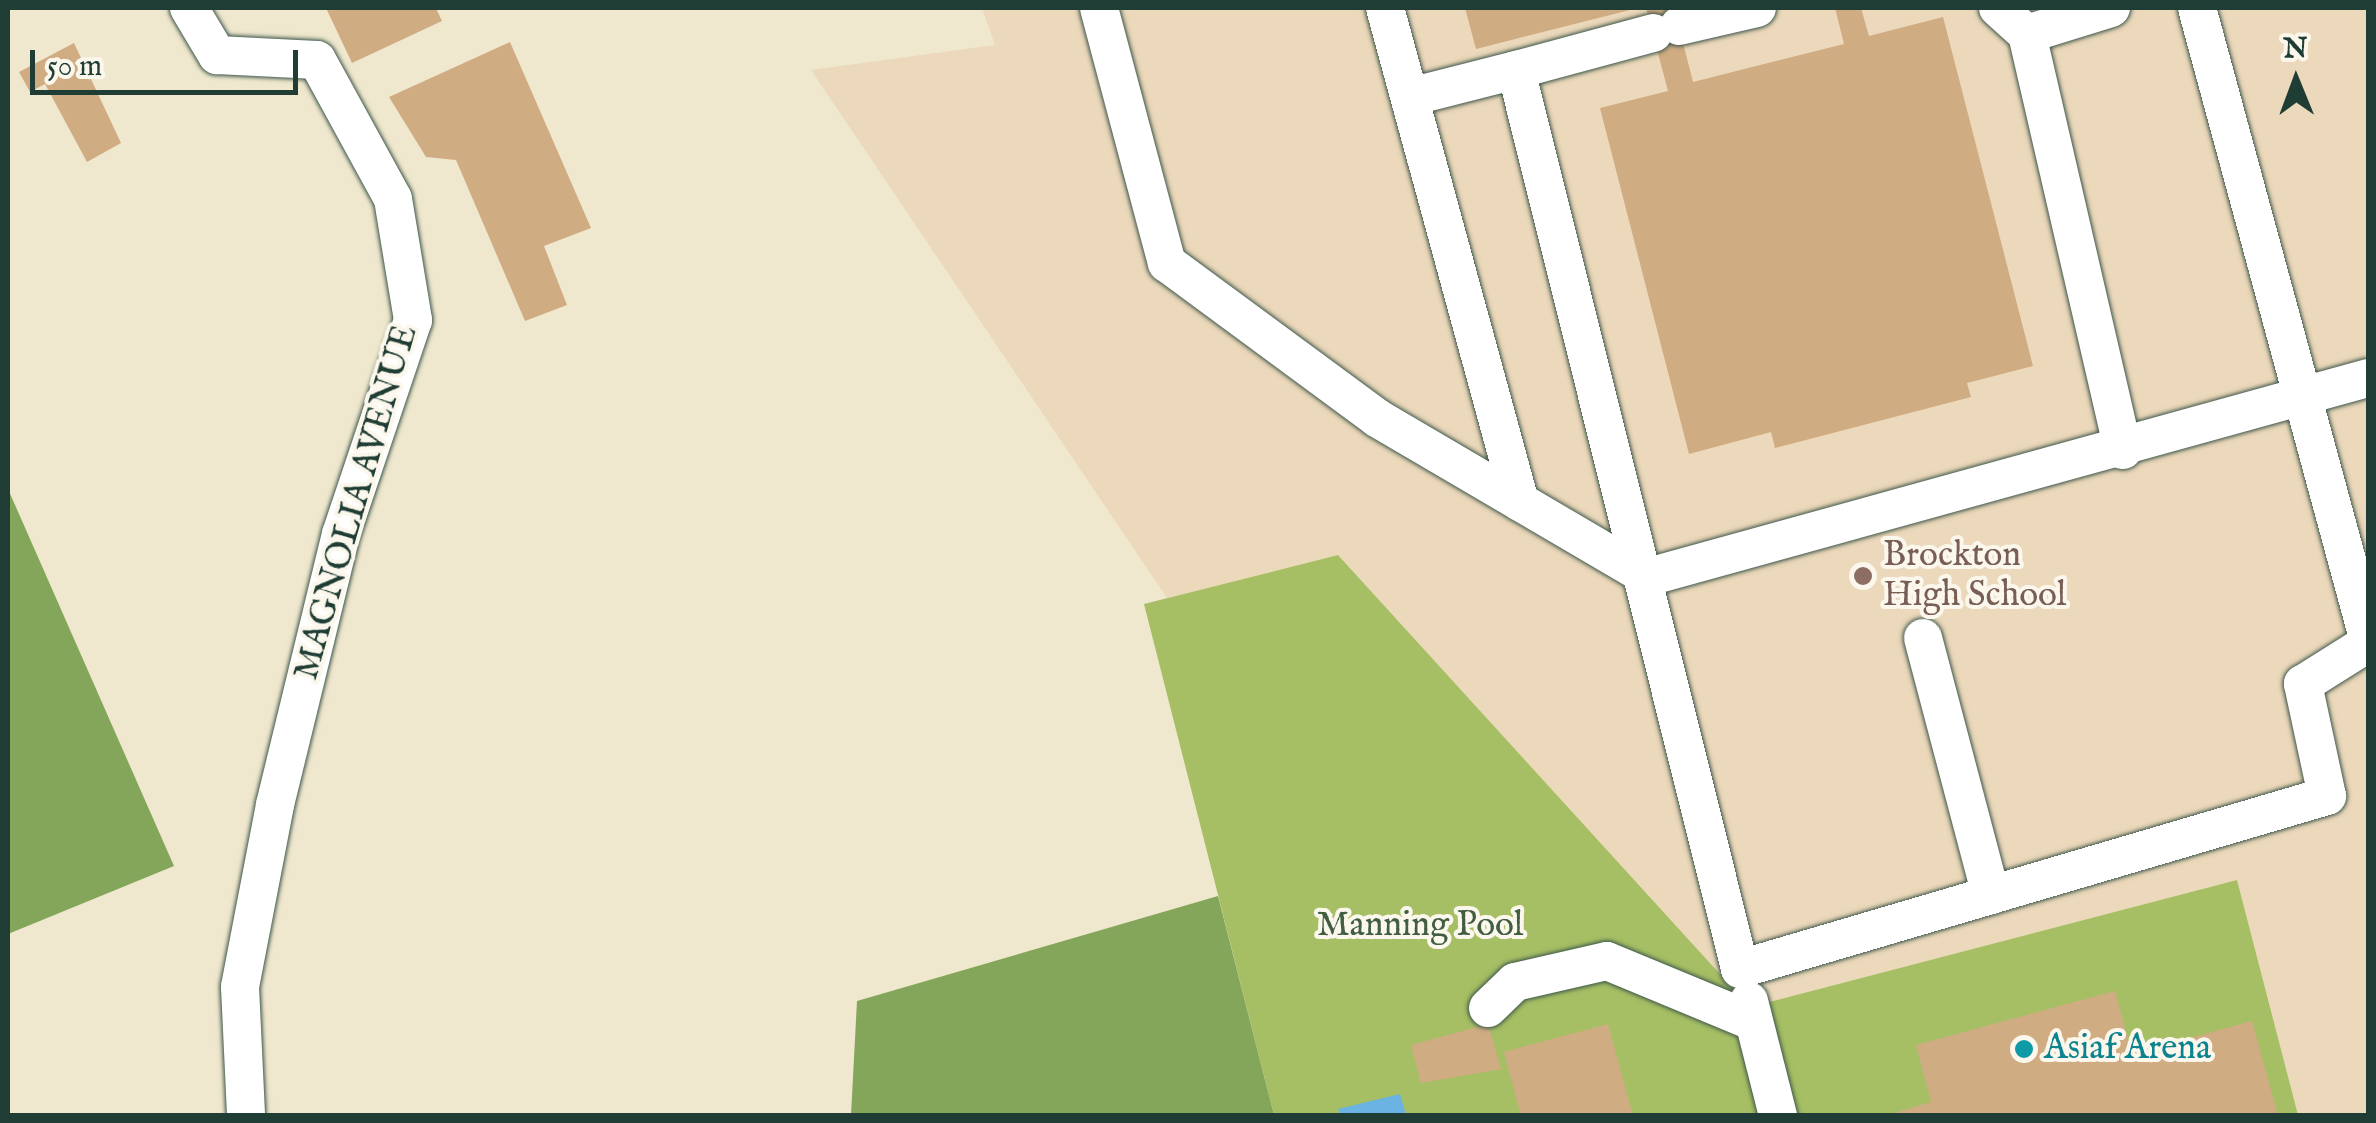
<!DOCTYPE html>
<html>
<head>
<meta charset="utf-8">
<style>
  body { margin:0 }
  #map { position:relative; width:2376px; height:1123px; overflow:hidden; background:#f0e8ce; font-family:"IM FELL English",serif }
  div>[style] { position:absolute }
  .built>* { inset:0; background:#ecd8ba }
  .green>* { inset:0; background:#a6bf64 }
  .forest>* { inset:0; background:#84a65a }
  .water>* { inset:0; background:#6ab3e2 }
  .building>* { inset:0; background:#d0ac83 }
  .roads { filter:drop-shadow(0 0 2px #3e574b) drop-shadow(0 0 2px #3e574b) }
  .minor>* { height:38px; margin:-19px; padding:0 19px; transform-origin:19px; border-radius:19px; background:#fff }
  .dots>* { width:28px; height:28px; translate:-50% -50%; box-sizing:border-box; border:5px solid #fbf7ec; border-radius:50% }
  span { translate:-50% -50%; white-space:nowrap; text-align:center; line-height:1.15; -webkit-text-stroke:8px #fbf7ec; paint-order:stroke }
  .street-label { font-size:35px; color:#1f3d34 }
  .education-label { font-size:35px; color:#785e54 }
  .left { translate:0 -50%; text-align:left }
  .park-label { font-size:35px; color:#415e40 }
  .culture-label { font-size:35px; color:#0d838f }
  .frame { position:absolute; inset:0; border:10px solid #1f3d34; pointer-events:none }
  .north { position:absolute; left:2246px; top:30px; width:100px; height:100px; -webkit-text-stroke:8px #fbf7ec; paint-order:stroke; rotate:359deg; font-size:28px; font-weight:700; line-height:40px; text-align:center; color:#1f3d34 }
  .north::after { content:''; display:block; margin:auto; width:35px; height:45px; background:#1f3d34; clip-path:polygon(50% 0,100% 100%,50% 72%,0 100%) }
  .scale { position:absolute; left:30px; top:50px; width:268px; height:45px; box-sizing:border-box; border:5px solid #1f3d34; border-top:0; padding-left:12px; font-size:30px; line-height:35px; white-space:nowrap; color:#1f3d34; -webkit-text-stroke:8px #fbf7ec; paint-order:stroke }
</style>
</head>
<body>
<div id="map">
  <div class="built">
    <i style="clip-path:polygon(982px 8px,2368px 8px,2368px 1115px,2298px 1115px,2237px 880px,1750px 1007px,1338px 555px,1167px 598px,811px 70px,995px 45px)"></i>
  </div>
  <div class="green">
    <i style="clip-path:polygon(1338px 555px,1750px 1007px,2237px 880px,2298px 1115px,1274px 1115px,1144px 604px)"></i>
  </div>
  <div class="forest">
    <i style="clip-path:polygon(8px 489px,174px 866px,8px 934px)"></i>
    <i style="clip-path:polygon(1218px 896px,1274px 1115px,851px 1115px,857px 1001px)"></i>
  </div>
  <div class="water">
    <i style="clip-path:polygon(1400px 1094px,1406px 1115px,1340px 1115px,1338px 1109px)"></i>
  </div>
  <div class="building">
    <i style="clip-path:polygon(326px 8px,436px 8px,442px 21px,352px 63px)"></i>
    <i style="clip-path:polygon(1465px 8px,1633px 8px,1634px 9px,1476px 49px)"></i>
    <i style="clip-path:polygon(1646px 8px,1674px 8px,1693px 82px,1844px 44px,1835px 8px,1861px 8px,1869px 36px,1943px 17px,2033px 366px,1967px 383px,1971px 397px,1775px 448px,1771px 432px,1689px 454px,1600px 108px,1668px 91px)"></i>
    <i style="clip-path:polygon(510px 42px,591px 228px,544px 246px,567px 305px,525px 321px,456px 160px,426px 157px,389px 97px)"></i>
    <i style="clip-path:polygon(74px 43px,121px 143px,87px 162px,45px 84px,30px 92px,19px 72px)"></i>
    <i style="clip-path:polygon(2115px 991px,2132px 1054px,2252px 1021px,2278px 1116px,1884px 1116px,1931px 1102px,1916px 1045px)"></i>
    <i style="clip-path:polygon(1488px 1024px,1501px 1069px,1421px 1083px,1411px 1045px)"></i>
    <i style="clip-path:polygon(1608px 1024px,1633px 1116px,1521px 1116px,1504px 1052px)"></i>
  </div>
  <div class="roads">
    <div class="minor">
      <i style="left:189px;top:8px;width:55px;rotate:59.2deg"></i>
      <i style="left:217px;top:55px;width:100px;rotate:2.9deg"></i>
      <i style="left:317px;top:60px;width:158px;rotate:61.3deg"></i>
      <i style="left:393px;top:199px;width:123px;rotate:80.6deg"></i>
      <i style="left:413px;top:320px;width:226px;rotate:108.6deg"></i>
      <i style="left:341px;top:534px;width:279px;rotate:103.7deg"></i>
      <i style="left:275px;top:805px;width:185px;rotate:100.9deg"></i>
      <i style="left:240px;top:987px;width:129px;rotate:87.3deg"></i>
      <i style="left:1099px;top:8px;width:264px;rotate:75.1deg"></i>
      <i style="left:1167px;top:263px;width:261px;rotate:36.4deg"></i>
      <i style="left:1377px;top:418px;width:314px;rotate:30.4deg"></i>
      <i style="left:1648px;top:577px;width:747px;rotate:-15.45deg"></i>
      <i style="left:1385px;top:8px;width:512px;rotate:74.72deg"></i>
      <i style="left:1998px;top:8px;width:39px;rotate:42deg"></i>
      <i style="left:2111px;top:8px;width:88px;rotate:162.8deg"></i>
      <i style="left:2027px;top:34px;width:427px;rotate:77deg"></i>
      <i style="left:2197px;top:8px;width:653px;rotate:74.81deg"></i>
      <i style="left:1679px;top:26px;width:80px;rotate:-13deg"></i>
      <i style="left:1516px;top:70px;width:142px;rotate:-15.1deg"></i>
      <i style="left:1410px;top:97px;width:109px;rotate:-14.3deg"></i>
      <i style="left:1516px;top:70px;width:926px;rotate:76.01deg"></i>
      <i style="left:1740px;top:969px;width:612px;rotate:-16.42deg"></i>
      <i style="left:2327px;top:796px;width:115px;rotate:-102.1deg"></i>
      <i style="left:2303px;top:684px;width:77px;rotate:-32.2deg"></i>
      <i style="left:1923px;top:638px;width:266px;rotate:75.2deg"></i>
      <i style="left:1749px;top:1001px;width:119px;rotate:75.8deg"></i>
      <i style="left:1488px;top:1008px;width:37px;rotate:-44deg"></i>
      <i style="left:1515px;top:982px;width:94px;rotate:-12.9deg"></i>
      <i style="left:1607px;top:961px;width:159px;rotate:22.5deg"></i>
    </div>
  </div>
  <div class="dots">
    <i style="left:1863px;top:576px;background:#8d6e63"></i>
    <i style="left:2024px;top:1049px;background:#0f9aa8"></i>
  </div>
  <div class="street-label">
    <span style="left:357px;top:503px;rotate:-74deg">MAGNOLIA AVENUE</span>
  </div>
  <div class="education-label">
    <span class="left" style="left:1883px;top:576px">Brockton<br>High School</span>
  </div>
  <div class="park-label">
    <span style="left:1420px;top:926px">Manning Pool</span>
  </div>
  <div class="culture-label">
    <span class="left" style="left:2044px;top:1049px">Asiaf Arena</span>
  </div>
  <div class="frame"></div>
  <div class="north">N</div>
  <div class="scale">50 m</div>
</div>
</body>
</html>
